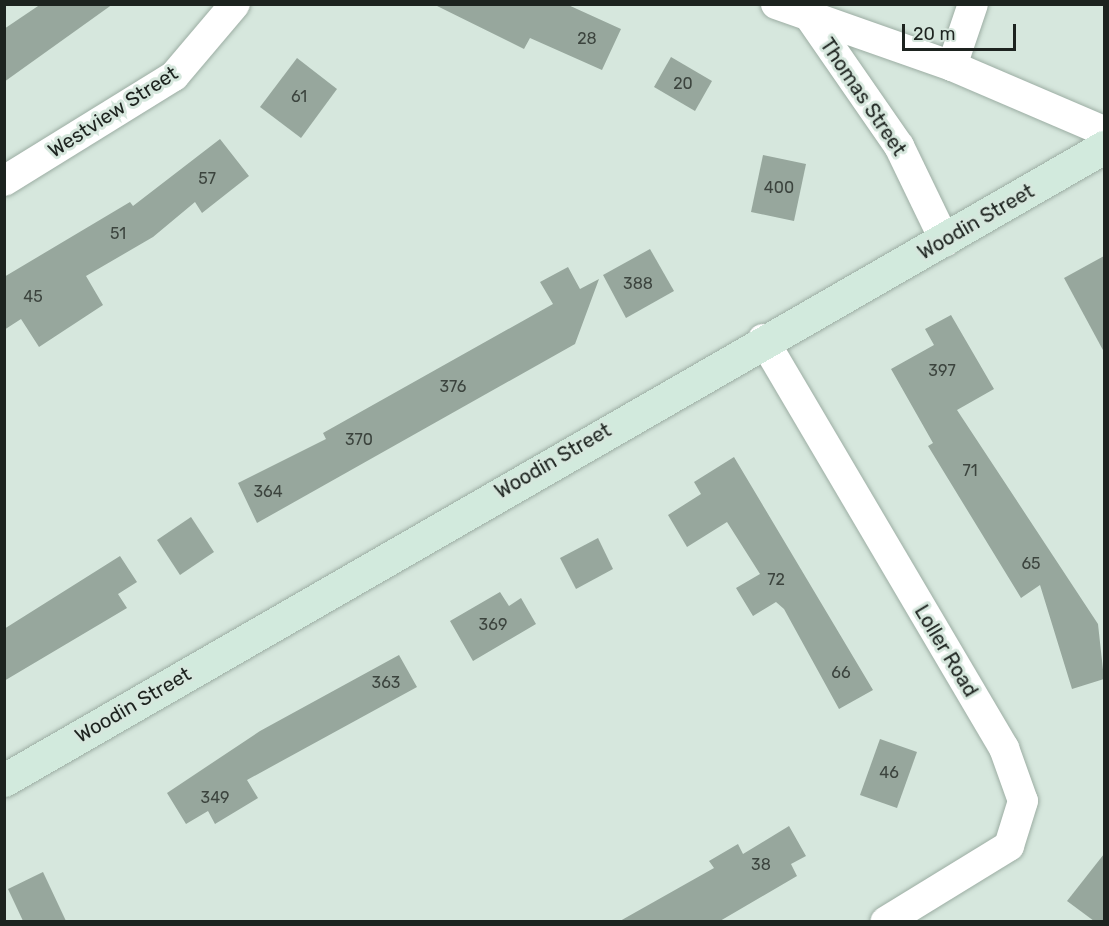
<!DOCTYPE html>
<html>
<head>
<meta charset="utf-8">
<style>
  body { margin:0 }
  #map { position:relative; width:1109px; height:926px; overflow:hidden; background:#d6e7dd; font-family:Rubik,sans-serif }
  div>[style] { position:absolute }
  .building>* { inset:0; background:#97a79d }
  .roads { filter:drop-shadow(0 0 2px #9cada3) drop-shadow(0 0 2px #9cada3) }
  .street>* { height:30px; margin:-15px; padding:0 15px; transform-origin:15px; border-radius:15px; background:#fff }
  .secondary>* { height:33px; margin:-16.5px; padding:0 16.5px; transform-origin:16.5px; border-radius:16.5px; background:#d2eadd }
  span { translate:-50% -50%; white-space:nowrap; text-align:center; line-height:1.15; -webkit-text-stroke:6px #d6e7dd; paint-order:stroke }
  .number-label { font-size:16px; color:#3c443e }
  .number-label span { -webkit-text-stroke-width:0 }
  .street-label { font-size:20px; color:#1d231f }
  .frame { position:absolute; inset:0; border:6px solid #1d231f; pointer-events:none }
  .scale { position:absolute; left:902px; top:24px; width:114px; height:27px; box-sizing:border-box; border:3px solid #1d231f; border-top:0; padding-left:8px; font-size:18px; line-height:21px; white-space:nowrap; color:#1d231f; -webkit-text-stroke:4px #d6e7dd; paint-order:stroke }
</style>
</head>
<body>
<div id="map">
  <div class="building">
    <i style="clip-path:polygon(41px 4px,113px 4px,4px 82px,4px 29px)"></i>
    <i style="clip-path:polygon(433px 4px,566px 4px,621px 29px,602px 70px,530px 38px,524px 49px)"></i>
    <i style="clip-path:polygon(671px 57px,712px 81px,695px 111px,654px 87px)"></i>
    <i style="clip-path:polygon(297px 58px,337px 89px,301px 138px,260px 107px)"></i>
    <i style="clip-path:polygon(220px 139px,249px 176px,202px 213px,195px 202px,153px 237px,86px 276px,103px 305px,39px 347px,21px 319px,4px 330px,4px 277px,130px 202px,133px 206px)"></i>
    <i style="clip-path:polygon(763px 155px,806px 164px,794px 221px,751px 212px)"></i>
    <i style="clip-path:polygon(650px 249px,674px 291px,626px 318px,603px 275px)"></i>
    <i style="clip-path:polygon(1104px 256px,1104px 352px,1064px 278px)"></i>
    <i style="clip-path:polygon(568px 267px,580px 289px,599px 279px,575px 344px,257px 523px,238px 483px,326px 439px,323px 433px,553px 304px,540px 282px)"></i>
    <i style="clip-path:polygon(951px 315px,994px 389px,957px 410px,1098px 624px,1104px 679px,1072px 689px,1040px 585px,1021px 598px,928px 446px,933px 443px,891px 369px,934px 345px,925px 329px)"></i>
    <i style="clip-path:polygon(734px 457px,873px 690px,839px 709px,784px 609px,776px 602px,753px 616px,736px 588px,760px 574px,727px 522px,687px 547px,668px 515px,701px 494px,694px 482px)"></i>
    <i style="clip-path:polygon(191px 517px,214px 552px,180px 575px,157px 540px)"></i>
    <i style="clip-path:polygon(598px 538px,613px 569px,576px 589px,560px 558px)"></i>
    <i style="clip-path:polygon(120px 556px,137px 582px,118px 594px,127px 608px,4px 681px,4px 629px)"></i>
    <i style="clip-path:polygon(500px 592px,509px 606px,521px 598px,536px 624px,473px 661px,450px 621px)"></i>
    <i style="clip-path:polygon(399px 655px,417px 687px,247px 780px,258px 798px,215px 824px,208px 811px,186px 824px,167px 793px,260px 731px)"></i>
    <i style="clip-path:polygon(880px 739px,917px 752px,897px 808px,860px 795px)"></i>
    <i style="clip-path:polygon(789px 826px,806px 856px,791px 864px,797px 876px,720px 921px,620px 921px,714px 868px,709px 861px,738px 844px,743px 854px)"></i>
    <i style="clip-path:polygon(1104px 854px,1104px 921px,1094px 921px,1067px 901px)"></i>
    <i style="clip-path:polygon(43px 872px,66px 921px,23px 921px,8px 889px)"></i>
  </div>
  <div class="roads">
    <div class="street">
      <i style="left:776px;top:4px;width:187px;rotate:19.4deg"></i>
      <i style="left:952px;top:66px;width:165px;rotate:23.2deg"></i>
      <i style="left:811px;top:19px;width:155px;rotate:55.3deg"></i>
      <i style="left:899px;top:146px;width:106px;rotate:64.2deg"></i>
      <i style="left:952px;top:66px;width:65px;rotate:-71.3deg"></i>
      <i style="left:4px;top:181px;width:200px;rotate:-31.7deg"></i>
      <i style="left:174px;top:76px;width:94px;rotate:-49.7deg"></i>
      <i style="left:763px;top:339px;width:475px;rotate:59.5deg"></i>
      <i style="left:1004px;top:748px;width:56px;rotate:70.3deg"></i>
      <i style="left:1023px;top:801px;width:47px;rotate:107.3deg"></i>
      <i style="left:1009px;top:846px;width:145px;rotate:148.5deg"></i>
    </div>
    <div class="secondary">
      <i style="left:4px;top:780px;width:1269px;rotate:-29.92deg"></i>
    </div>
  </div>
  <div class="number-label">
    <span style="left:587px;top:39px">28</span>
    <span style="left:683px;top:84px">20</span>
    <span style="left:299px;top:97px">61</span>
    <span style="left:207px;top:179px">57</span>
    <span style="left:779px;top:188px">400</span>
    <span style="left:118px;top:234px">51</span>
    <span style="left:638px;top:284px">388</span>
    <span style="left:33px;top:297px">45</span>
    <span style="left:942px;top:371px">397</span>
    <span style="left:453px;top:387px">376</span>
    <span style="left:359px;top:440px">370</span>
    <span style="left:970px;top:471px">71</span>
    <span style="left:268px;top:492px">364</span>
    <span style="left:1031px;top:564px">65</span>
    <span style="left:776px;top:580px">72</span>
    <span style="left:493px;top:625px">369</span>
    <span style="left:841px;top:673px">66</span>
    <span style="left:386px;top:683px">363</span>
    <span style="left:889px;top:773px">46</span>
    <span style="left:215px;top:798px">349</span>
    <span style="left:761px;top:865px">38</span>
  </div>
  <div class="street-label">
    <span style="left:863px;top:97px;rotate:56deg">Thomas Street</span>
    <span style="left:113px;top:112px;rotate:-33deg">Westview Street</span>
    <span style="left:976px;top:222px;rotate:-30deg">Woodin Street</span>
    <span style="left:553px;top:461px;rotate:-30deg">Woodin Street</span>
    <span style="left:946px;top:651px;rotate:59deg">Loller Road</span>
    <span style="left:133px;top:705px;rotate:-30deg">Woodin Street</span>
  </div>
  <div class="frame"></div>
  <div class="scale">20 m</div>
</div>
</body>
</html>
